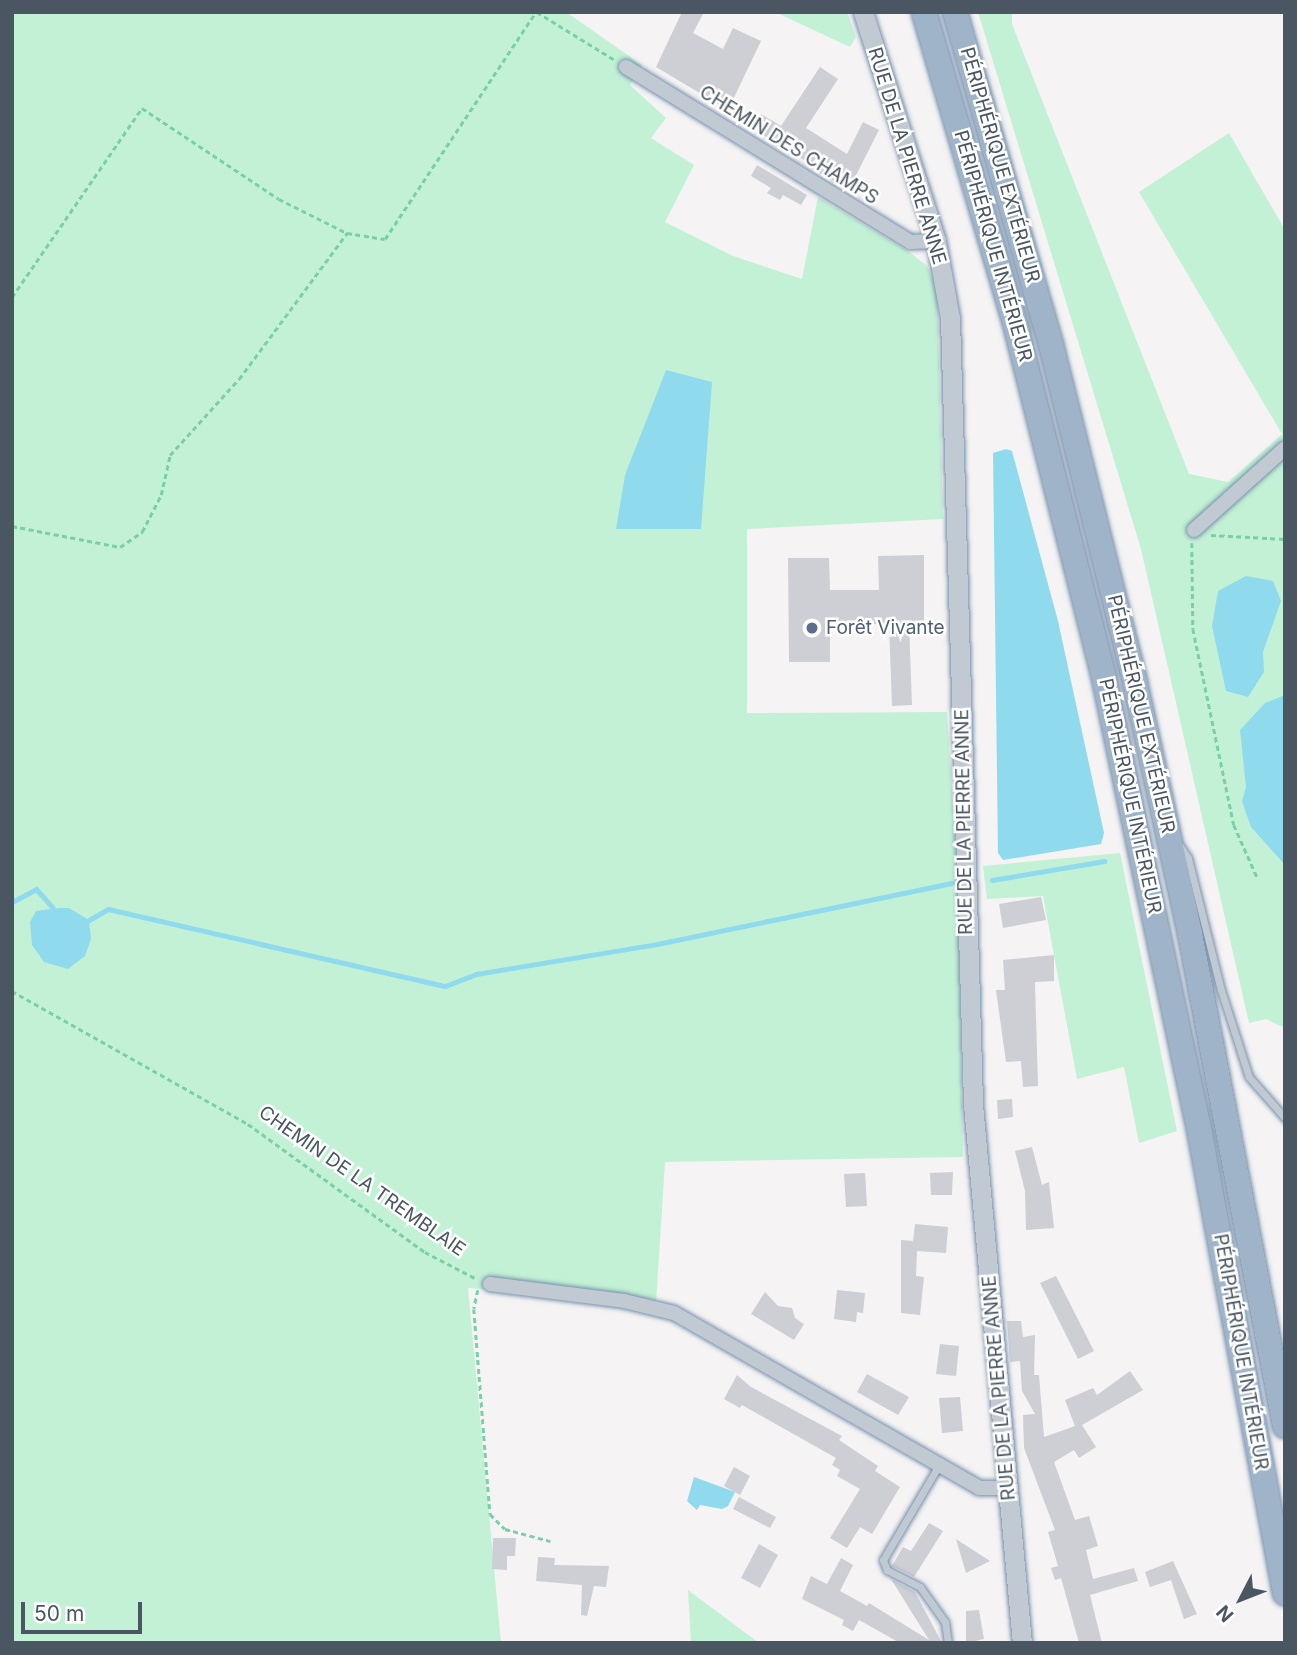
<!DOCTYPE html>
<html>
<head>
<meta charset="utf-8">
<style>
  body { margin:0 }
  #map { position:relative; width:1297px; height:1655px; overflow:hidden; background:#f5f3f3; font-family:Inter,sans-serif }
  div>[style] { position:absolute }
  .green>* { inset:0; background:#c3f1d5 }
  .water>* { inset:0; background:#90daee }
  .stream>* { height:5px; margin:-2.5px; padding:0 2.5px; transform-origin:2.5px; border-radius:2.5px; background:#90daee }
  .building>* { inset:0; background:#cdcfd5 }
  .path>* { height:2.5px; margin-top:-1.25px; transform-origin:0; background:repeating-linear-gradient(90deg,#7ad0a6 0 5px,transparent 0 8.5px) }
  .roads { filter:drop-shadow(0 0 2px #7690ad) drop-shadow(0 0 2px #7690ad) }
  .service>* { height:7px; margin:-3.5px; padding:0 3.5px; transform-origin:3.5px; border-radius:3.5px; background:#c1cad2 }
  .minor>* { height:14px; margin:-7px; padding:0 7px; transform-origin:7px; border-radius:7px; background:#c1cad2 }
  .tertiary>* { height:19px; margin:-9.5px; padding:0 9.5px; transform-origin:9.5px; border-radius:9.5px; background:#c1cad2 }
  .trunk>* { height:24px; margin:-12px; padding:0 12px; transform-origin:12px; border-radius:12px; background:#9fb4c9 }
  .dots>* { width:19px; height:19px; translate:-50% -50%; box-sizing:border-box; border:4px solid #fff; border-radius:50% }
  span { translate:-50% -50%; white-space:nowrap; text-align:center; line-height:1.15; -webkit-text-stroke:5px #fff; paint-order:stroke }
  .street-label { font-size:19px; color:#4a5661 }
  .service-label { font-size:19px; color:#4e5e75 }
  .left { translate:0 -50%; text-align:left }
  .frame { position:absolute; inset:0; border:14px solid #4a5661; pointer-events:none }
  .north { position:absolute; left:1206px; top:1564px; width:70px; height:70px; -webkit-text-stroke:5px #fff; paint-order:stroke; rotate:228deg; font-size:19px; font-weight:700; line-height:28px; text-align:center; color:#4a5661 }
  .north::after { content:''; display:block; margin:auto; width:24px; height:32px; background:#4a5661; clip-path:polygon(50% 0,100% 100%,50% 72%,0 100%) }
  .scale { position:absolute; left:21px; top:1602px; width:121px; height:32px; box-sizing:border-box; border:4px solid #4a5661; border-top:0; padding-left:9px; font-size:21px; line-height:24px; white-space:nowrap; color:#4a5661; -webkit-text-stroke:5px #fff; paint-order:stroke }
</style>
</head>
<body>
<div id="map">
  <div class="green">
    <i style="clip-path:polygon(12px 12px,566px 12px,642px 65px,630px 85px,666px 118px,651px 138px,694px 165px,665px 222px,733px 256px,802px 279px,818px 197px,908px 251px,927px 266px,937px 290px,943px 519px,747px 529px,747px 713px,947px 712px,958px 885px,963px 1157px,665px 1162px,656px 1303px,468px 1288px,501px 1643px,12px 1643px)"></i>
    <i style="clip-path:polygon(775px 12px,847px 12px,856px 37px,850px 47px)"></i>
    <i style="clip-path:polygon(978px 12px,1012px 12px,1012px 24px,1189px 474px,1228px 482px,1282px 434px,1139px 192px,1229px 133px,1285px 230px,1285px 1028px,1266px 1019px,1249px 1023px,1141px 549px)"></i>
    <i style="clip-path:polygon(1120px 853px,1177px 1131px,1139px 1143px,1124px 1067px,1077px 1079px,1043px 896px,987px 899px,983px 866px)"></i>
    <i style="clip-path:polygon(688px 1590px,759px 1643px,691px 1643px)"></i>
  </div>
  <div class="water">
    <i style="clip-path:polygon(666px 370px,712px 382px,701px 529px,616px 529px,625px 475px)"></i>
    <i style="clip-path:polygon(1006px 449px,1012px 451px,1058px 621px,1104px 833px,1101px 844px,1003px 860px,998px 853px,993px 453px)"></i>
    <i style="clip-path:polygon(1246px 576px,1273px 581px,1281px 601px,1263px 652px,1264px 672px,1248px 697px,1226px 691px,1212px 626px,1218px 591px)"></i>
    <i style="clip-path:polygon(1285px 695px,1285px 865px,1251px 827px,1242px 801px,1246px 787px,1240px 730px,1265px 703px)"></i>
    <i style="clip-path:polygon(59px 908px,69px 908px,89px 920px,91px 939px,85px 956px,68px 969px,44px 962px,32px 945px,30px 922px,36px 911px)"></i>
    <i style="clip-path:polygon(694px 1477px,735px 1492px,728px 1506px,722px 1509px,700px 1505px,697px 1510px,687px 1501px)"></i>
  </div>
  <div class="stream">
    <i style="left:992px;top:880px;width:114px;rotate:-9.6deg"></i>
    <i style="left:12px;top:902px;width:27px;rotate:-28deg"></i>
    <i style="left:36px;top:889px;width:25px;rotate:48deg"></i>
    <i style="left:89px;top:920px;width:22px;rotate:-30deg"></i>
    <i style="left:108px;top:909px;width:346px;rotate:12.9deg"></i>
    <i style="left:445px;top:986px;width:33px;rotate:-21deg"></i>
    <i style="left:476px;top:974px;width:183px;rotate:-9.4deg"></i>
    <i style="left:657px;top:944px;width:301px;rotate:-11.7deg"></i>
  </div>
  <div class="building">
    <i style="clip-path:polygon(682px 12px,704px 12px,693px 33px,723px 49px,733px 28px,761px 41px,728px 110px,656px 67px)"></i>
    <i style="clip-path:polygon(820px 67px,838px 79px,806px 128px,847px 154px,863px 122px,879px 130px,849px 189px,805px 165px,807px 162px,752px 128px,761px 114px,781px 126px)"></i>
    <i style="clip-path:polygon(757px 165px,807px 195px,801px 205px,783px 195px,780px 200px,767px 193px,771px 188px,751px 176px)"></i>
    <i style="clip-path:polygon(924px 555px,924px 624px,909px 624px,912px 705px,892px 706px,889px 624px,830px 624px,830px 662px,789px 662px,788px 558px,829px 558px,830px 590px,879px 590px,878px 556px)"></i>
    <i style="clip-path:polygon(1041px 897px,1046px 920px,1003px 928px,999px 904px)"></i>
    <i style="clip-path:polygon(1054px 955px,1054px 981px,1035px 982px,1038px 1086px,1023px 1087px,1021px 1061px,1006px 1062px,996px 990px,1005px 990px,1003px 960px)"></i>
    <i style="clip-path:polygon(1012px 1099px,1013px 1117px,998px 1119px,997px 1100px)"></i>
    <i style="clip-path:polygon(1032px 1147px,1042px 1185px,1049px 1182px,1054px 1228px,1026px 1230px,1025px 1191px,1015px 1151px)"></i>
    <i style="clip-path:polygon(953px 1172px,952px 1195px,931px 1195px,930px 1173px)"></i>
    <i style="clip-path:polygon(865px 1173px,867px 1206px,846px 1207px,844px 1174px)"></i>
    <i style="clip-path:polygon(915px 1224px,948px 1227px,946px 1253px,917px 1251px,916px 1276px,924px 1277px,920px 1315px,901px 1313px,901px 1240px,913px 1241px)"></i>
    <i style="clip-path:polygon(1056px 1276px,1094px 1351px,1078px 1359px,1040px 1283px)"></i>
    <i style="clip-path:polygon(837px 1290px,865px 1293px,863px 1313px,857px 1312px,856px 1322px,834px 1319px)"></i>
    <i style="clip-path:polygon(765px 1292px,778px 1306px,792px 1308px,795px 1318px,804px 1324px,794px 1340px,751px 1314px)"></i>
    <i style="clip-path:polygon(1007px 1321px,1021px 1321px,1023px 1337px,1035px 1335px,1034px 1375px,1039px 1375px,1044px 1437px,1075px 1426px,1065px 1400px,1093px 1388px,1097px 1395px,1130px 1371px,1143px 1390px,1082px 1425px,1096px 1447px,1079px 1458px,1074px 1450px,1054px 1462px,1075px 1520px,1089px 1516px,1098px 1546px,1086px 1550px,1093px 1579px,1134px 1568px,1138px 1581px,1090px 1595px,1102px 1643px,1079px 1643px,1061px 1578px,1055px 1580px,1051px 1568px,1058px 1566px,1048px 1532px,1055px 1530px,1024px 1448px,1023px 1415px,1035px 1414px,1022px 1391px,1020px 1361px,1010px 1362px)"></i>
    <i style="clip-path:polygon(940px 1344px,959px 1346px,956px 1376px,936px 1374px)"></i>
    <i style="clip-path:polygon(867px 1374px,909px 1397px,898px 1415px,857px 1392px)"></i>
    <i style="clip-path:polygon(737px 1375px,751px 1387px,842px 1436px,839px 1440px,878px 1466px,875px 1471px,900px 1487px,872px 1534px,860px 1527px,847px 1548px,830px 1538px,860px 1489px,837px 1476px,840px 1470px,832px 1465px,836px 1458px,742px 1405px,740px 1408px,724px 1399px)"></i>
    <i style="clip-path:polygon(960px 1397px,963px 1431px,942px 1433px,939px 1398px)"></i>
    <i style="clip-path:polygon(734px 1467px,750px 1476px,740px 1495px,724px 1486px)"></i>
    <i style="clip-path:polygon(739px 1497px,776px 1517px,770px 1528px,733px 1509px)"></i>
    <i style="clip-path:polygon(929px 1523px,943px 1531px,914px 1577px,892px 1566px,903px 1547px,911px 1551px)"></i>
    <i style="clip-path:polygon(493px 1538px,516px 1538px,515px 1556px,507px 1556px,507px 1570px,492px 1569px)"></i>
    <i style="clip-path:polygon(956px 1539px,990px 1561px,966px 1573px)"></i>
    <i style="clip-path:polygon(759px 1544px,778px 1555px,760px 1588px,741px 1578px)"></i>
    <i style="clip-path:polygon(538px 1557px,555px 1558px,554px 1565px,609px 1566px,606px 1587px,594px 1586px,587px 1616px,581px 1615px,582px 1585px,536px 1581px)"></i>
    <i style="clip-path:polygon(841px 1558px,853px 1565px,840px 1591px,867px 1606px,869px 1603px,929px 1640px,891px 1579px,915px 1592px,942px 1643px,900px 1643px,859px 1620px,853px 1631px,842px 1625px,844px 1620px,802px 1599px,811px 1576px,827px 1584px)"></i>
    <i style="clip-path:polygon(1173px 1561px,1197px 1614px,1184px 1619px,1171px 1580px,1150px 1587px,1145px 1572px)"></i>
    <i style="clip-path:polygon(979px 1610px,984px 1639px,966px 1643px,966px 1611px)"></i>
  </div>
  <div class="path">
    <i style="left:537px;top:12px;width:92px;rotate:31.6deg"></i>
    <i style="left:12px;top:297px;width:229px;rotate:-55.5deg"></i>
    <i style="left:142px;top:108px;width:164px;rotate:33.6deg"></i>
    <i style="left:279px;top:199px;width:76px;rotate:26.6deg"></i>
    <i style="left:12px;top:526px;width:110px;rotate:11deg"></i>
    <i style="left:120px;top:547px;width:27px;rotate:-34deg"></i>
    <i style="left:142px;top:532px;width:42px;rotate:-62.8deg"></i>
    <i style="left:161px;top:495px;width:41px;rotate:-77.3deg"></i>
    <i style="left:170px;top:455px;width:103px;rotate:-47.8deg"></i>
    <i style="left:239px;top:379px;width:182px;rotate:-53.5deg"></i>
    <i style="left:347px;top:233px;width:38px;rotate:9deg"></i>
    <i style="left:385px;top:239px;width:273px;rotate:-56.4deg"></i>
    <i style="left:1211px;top:535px;width:74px;rotate:3.1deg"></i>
    <i style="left:1192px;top:543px;width:86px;rotate:89.3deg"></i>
    <i style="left:1193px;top:629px;width:200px;rotate:78.2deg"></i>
    <i style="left:1234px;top:825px;width:57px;rotate:66.1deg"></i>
    <i style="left:12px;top:991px;width:271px;rotate:29.4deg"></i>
    <i style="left:248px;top:1124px;width:218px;rotate:35.9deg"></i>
    <i style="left:425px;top:1252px;width:56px;rotate:27.5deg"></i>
    <i style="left:478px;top:1290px;width:19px;rotate:102deg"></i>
    <i style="left:474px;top:1309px;width:206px;rotate:85.5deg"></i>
    <i style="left:490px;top:1514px;width:21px;rotate:45deg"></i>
    <i style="left:505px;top:1529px;width:47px;rotate:14.9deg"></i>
  </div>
  <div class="roads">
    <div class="service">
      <i style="left:1180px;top:846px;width:14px;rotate:56deg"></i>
      <i style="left:1188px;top:858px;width:136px;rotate:76deg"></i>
      <i style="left:1221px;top:990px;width:91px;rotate:72.2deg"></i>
      <i style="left:1249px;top:1077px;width:55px;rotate:48.7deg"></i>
      <i style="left:939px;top:1465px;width:110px;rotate:120.5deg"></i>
      <i style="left:883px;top:1560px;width:11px;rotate:68deg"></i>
      <i style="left:887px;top:1570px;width:37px;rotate:27deg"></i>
      <i style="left:920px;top:1587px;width:43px;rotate:54.5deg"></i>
      <i style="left:945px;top:1622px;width:21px;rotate:82deg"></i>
    </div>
    <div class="minor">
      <i style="left:626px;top:67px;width:334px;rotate:31.6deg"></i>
      <i style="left:910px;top:242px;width:26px;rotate:-2deg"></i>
      <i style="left:1194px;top:530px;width:122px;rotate:-42deg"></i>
      <i style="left:490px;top:1284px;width:135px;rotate:7.2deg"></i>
      <i style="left:624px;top:1301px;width:51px;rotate:13.5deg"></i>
      <i style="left:674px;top:1313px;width:352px;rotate:29.8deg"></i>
      <i style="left:979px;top:1488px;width:29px"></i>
    </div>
    <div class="tertiary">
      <i style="left:863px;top:12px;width:240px;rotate:72.3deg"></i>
      <i style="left:936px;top:241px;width:78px;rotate:79.7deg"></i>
      <i style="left:950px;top:318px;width:786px;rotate:88.32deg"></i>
      <i style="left:973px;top:1104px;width:541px;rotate:84.81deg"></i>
    </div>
    <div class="trunk">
      <i style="left:924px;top:12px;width:332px;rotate:73.7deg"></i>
      <i style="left:1017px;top:331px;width:358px;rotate:75.9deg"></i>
      <i style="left:1104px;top:678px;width:466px;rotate:78.1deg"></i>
      <i style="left:1200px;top:1134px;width:467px;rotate:79.5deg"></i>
      <i style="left:955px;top:12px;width:347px;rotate:73.9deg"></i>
      <i style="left:1051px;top:345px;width:348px;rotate:76deg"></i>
      <i style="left:1135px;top:683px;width:257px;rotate:77.6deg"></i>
      <i style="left:1190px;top:934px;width:501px;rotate:79.07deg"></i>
    </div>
  </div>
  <div class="dots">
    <i style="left:812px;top:628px;background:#5c6f8a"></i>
  </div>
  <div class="street-label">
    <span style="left:789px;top:145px;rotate:32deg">CHEMIN DES CHAMPS</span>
    <span style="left:907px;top:156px;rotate:73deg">RUE DE LA PIERRE ANNE</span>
    <span style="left:1000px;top:165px;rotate:74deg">PÉRIPHÉRIQUE EXTÉRIEUR</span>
    <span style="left:993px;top:246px;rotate:74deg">PÉRIPHÉRIQUE INTÉRIEUR</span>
    <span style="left:1141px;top:714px;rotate:77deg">PÉRIPHÉRIQUE EXTÉRIEUR</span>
    <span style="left:1130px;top:796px;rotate:78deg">PÉRIPHÉRIQUE INTÉRIEUR</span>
    <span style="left:964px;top:822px;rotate:-91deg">RUE DE LA PIERRE ANNE</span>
    <span style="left:362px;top:1181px;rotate:35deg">CHEMIN DE LA TREMBLAIE</span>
    <span style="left:1241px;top:1352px;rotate:80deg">PÉRIPHÉRIQUE INTÉRIEUR</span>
    <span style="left:999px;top:1388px;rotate:-95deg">RUE DE LA PIERRE ANNE</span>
  </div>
  <div class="service-label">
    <span class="left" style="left:826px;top:628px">Forêt Vivante</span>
  </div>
  <div class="frame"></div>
  <div class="north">N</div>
  <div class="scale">50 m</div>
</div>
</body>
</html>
